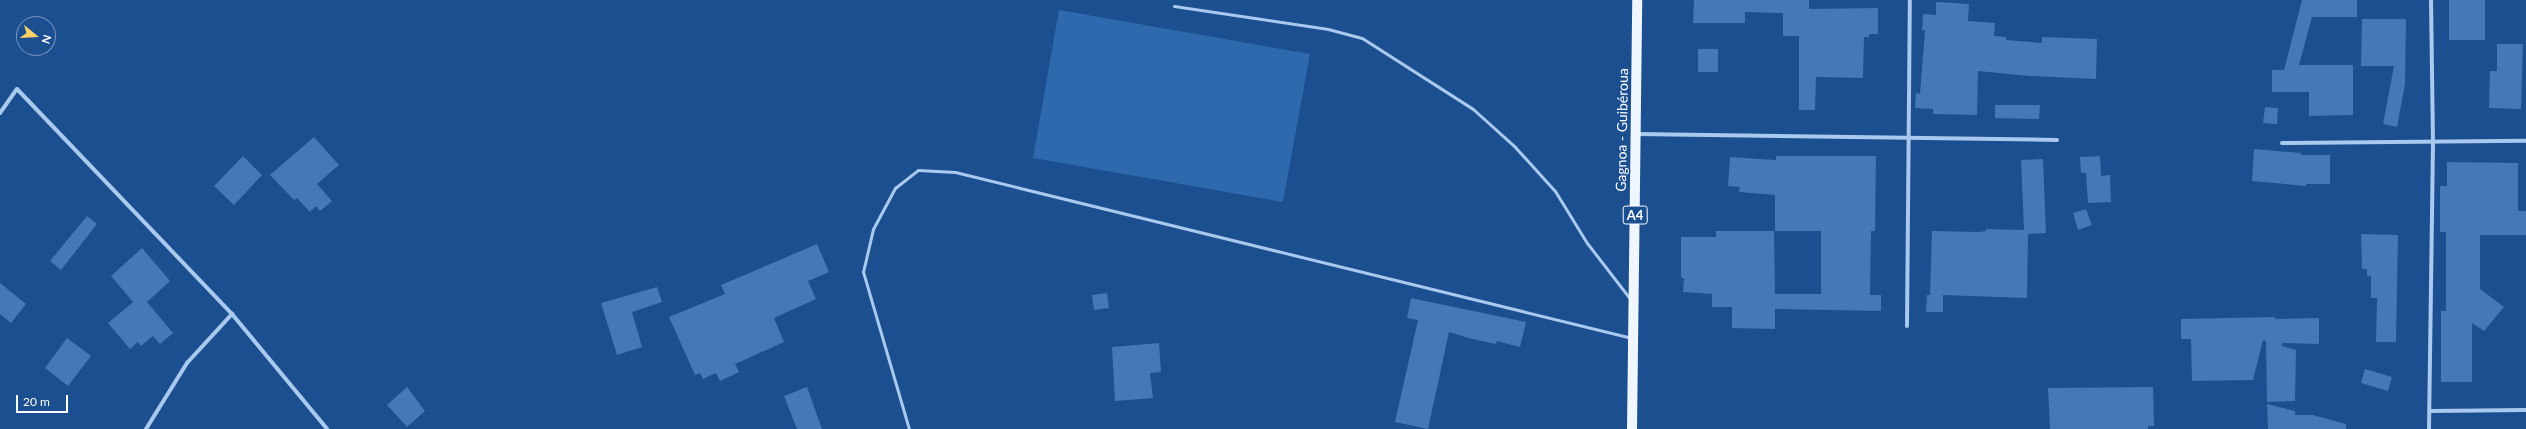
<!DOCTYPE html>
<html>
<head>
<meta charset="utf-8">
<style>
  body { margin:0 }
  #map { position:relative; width:2526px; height:429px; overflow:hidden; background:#1b4f8f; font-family:Lato,sans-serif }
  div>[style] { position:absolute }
  .green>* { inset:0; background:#2e69ad }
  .building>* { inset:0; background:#4478b7 }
  .lane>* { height:3px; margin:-1.5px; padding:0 1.5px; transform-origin:1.5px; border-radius:1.5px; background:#a9c9ee }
  .street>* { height:4px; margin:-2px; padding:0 2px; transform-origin:2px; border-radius:2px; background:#a9c9ee }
  .primary>* { height:10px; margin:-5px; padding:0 5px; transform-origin:5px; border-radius:5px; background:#f0f6ff }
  span { translate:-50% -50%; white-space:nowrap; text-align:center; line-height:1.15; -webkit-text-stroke:3px #1b4f8f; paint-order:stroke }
  .shield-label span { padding:1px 3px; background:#1b4f8f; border:1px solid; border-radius:3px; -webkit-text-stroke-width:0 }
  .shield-label { font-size:13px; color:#fff; font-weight:700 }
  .street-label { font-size:14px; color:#fff }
  .north { position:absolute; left:16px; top:16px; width:40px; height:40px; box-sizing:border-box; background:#1b4f8f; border:1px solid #7695bc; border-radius:50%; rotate:108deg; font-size:11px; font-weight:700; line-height:16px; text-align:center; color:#fff }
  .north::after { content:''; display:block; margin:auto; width:14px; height:18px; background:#ffd166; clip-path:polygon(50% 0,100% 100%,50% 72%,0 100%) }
  .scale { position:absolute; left:16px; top:395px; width:52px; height:18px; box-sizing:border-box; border:2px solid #fff; border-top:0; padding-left:5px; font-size:12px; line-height:14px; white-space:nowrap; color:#fff; -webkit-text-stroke:3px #1b4f8f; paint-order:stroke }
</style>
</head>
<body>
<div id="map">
  <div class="green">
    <i style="clip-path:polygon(1059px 10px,1310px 54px,1283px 202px,1033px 158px)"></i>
  </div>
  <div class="building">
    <i style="clip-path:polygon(1694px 0,1809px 0,1809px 9px,1878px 8px,1878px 34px,1869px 34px,1869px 37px,1864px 37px,1863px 78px,1816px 77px,1815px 110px,1799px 110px,1799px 36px,1783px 36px,1783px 13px,1745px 12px,1745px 23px,1693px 23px)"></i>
    <i style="clip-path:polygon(2302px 0,2357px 0,2357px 17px,2312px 17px,2299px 65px,2353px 65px,2353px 115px,2309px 116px,2309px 92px,2272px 92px,2272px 70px,2284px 70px)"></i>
    <i style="clip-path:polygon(2449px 0,2485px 0,2485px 40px,2449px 40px)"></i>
    <i style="clip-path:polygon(1936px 2px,1969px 4px,1968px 21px,1995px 23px,1994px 36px,2006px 37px,2006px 40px,2042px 43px,2042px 37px,2097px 39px,2096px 79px,2030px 76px,1978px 71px,1977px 115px,1933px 114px,1933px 109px,1915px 108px,1916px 93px,1920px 94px,1925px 30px,1922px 30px,1923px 14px,1936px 15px)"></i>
    <i style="clip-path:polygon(2362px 19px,2406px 19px,2405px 84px,2397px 127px,2383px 124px,2394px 66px,2361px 66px)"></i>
    <i style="clip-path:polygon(2497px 44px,2523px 44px,2521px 109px,2489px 108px,2490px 71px,2497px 71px)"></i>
    <i style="clip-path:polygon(1698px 49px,1718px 49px,1718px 72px,1698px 72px)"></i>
    <i style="clip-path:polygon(1995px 105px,2040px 105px,2039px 119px,1995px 118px)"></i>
    <i style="clip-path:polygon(2265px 107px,2278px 108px,2277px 124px,2263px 123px)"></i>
    <i style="clip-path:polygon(314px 137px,339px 165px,317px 184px,332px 201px,320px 211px,316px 206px,310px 212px,297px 198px,294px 200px,270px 175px)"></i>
    <i style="clip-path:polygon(2254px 149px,2301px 153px,2301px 155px,2330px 155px,2330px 184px,2306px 184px,2306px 186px,2252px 181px)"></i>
    <i style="clip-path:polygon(243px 156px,262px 175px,234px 205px,214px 186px)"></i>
    <i style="clip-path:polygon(1776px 156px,1876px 156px,1875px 231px,1871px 231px,1870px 295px,1881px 295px,1881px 311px,1775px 309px,1775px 329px,1732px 328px,1732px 307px,1712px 307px,1712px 294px,1683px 292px,1684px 279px,1681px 277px,1681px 237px,1716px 237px,1716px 231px,1774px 231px,1775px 294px,1821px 294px,1821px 231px,1775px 231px,1775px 195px,1739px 192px,1740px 187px,1728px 186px,1730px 157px,1776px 160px)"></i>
    <i style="clip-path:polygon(2100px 156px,2101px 176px,2110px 175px,2111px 202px,2088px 203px,2086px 173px,2081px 173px,2080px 157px)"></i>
    <i style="clip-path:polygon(2043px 159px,2046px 233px,2028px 234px,2027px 298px,1943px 295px,1943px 312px,1926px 312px,1927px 295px,1930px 295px,1932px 231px,1980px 232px,1986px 231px,1986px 229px,2024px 230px,2021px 160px)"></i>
    <i style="clip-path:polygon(2447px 162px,2518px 163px,2518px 211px,2526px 211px,2526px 235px,2480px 235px,2480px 289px,2504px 307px,2484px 331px,2472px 323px,2472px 382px,2441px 382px,2441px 311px,2446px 311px,2446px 232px,2440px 232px,2440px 186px,2447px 186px)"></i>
    <i style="clip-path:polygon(2086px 209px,2092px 225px,2078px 230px,2073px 213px)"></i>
    <i style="clip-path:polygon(87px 216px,97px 224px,61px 270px,50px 261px)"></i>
    <i style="clip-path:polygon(2361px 234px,2398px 235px,2396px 342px,2376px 342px,2377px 298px,2371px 298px,2371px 276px,2367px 276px,2367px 269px,2362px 269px)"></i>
    <i style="clip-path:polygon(817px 244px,829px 272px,808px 281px,816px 299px,774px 318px,784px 342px,735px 364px,739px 372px,720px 381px,716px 373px,703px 379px,700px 373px,695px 375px,669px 317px,725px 294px,721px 285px)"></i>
    <i style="clip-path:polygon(142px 248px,170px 281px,147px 302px,173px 333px,160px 344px,153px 336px,141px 346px,138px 342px,130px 349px,108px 323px,133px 302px,111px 276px)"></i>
    <i style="clip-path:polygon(0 283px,26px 304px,11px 323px,0 314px)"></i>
    <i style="clip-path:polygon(657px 287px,662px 302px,632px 312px,642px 347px,617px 355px,601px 303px)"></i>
    <i style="clip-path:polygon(1107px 293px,1109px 308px,1094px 310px,1092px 295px)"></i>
    <i style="clip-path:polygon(1411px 298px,1526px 322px,1520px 347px,1497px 341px,1496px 344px,1472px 339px,1449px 332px,1428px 429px,1395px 422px,1418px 320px,1407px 318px)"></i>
    <i style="clip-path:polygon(2275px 317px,2275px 319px,2319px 318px,2319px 344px,2282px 343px,2282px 346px,2296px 350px,2295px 401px,2267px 402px,2266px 341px,2263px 340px,2253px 380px,2192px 381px,2191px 339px,2181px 339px,2181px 319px)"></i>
    <i style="clip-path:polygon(67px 338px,91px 356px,68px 386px,45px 368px)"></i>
    <i style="clip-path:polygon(1159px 343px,1161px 372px,1150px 373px,1153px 398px,1115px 401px,1112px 347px)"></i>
    <i style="clip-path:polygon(2365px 369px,2392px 377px,2388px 391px,2361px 383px)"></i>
    <i style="clip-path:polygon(407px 387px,425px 411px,407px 427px,387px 405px)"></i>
    <i style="clip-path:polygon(807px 387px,822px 429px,797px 429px,784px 396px)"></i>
    <i style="clip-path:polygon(2153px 387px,2154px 426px,2148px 426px,2148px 429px,2050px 429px,2048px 388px)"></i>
    <i style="clip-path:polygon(2267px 404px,2295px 411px,2295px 415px,2313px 415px,2346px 424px,2346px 429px,2268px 429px)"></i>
  </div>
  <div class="lane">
    <i style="left:1174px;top:6px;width:156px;rotate:8.5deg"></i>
    <i style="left:1328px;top:29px;width:35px;rotate:15deg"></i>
    <i style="left:1362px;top:38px;width:132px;rotate:32.6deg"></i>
    <i style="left:1473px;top:109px;width:57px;rotate:42.1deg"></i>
    <i style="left:1515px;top:147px;width:59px;rotate:47.7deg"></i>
    <i style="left:1555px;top:191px;width:61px;rotate:58.4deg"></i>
    <i style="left:1587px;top:243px;width:72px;rotate:52.3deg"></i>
    <i style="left:909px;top:429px;width:164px;rotate:-106.3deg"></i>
    <i style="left:863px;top:272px;width:44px;rotate:-76.9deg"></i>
    <i style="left:873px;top:229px;width:47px;rotate:-61.8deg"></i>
    <i style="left:895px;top:188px;width:29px;rotate:-38deg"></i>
    <i style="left:918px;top:170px;width:37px;rotate:3deg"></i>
    <i style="left:955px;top:172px;width:697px;rotate:13.78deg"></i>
  </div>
  <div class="street">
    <i style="left:0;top:113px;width:29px;rotate:-55deg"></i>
    <i style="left:17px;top:89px;width:311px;rotate:46.3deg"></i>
    <i style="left:232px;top:314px;width:149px;rotate:50.4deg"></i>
    <i style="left:1636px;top:134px;width:421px;rotate:0.8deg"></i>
    <i style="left:2282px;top:143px;width:244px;rotate:-0.5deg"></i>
    <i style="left:1907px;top:326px;width:326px;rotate:-89.5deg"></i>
    <i style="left:2430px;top:411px;width:96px;rotate:-0.6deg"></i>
    <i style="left:146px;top:429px;width:78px;rotate:-58.2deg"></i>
    <i style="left:187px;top:363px;width:67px;rotate:-47.4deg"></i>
    <i style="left:2429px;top:429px;width:286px;rotate:-89.2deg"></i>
    <i style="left:2433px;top:143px;width:143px;rotate:-90.8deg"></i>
  </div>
  <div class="primary">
    <i style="left:1632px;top:429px;width:429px;rotate:-89.3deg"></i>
  </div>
  <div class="shield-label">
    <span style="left:1635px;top:215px">A4</span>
  </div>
  <div class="street-label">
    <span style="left:1622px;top:130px;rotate:-89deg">Gagnoa - Guibéroua</span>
  </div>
  <div class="north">N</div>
  <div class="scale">20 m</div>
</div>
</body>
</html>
